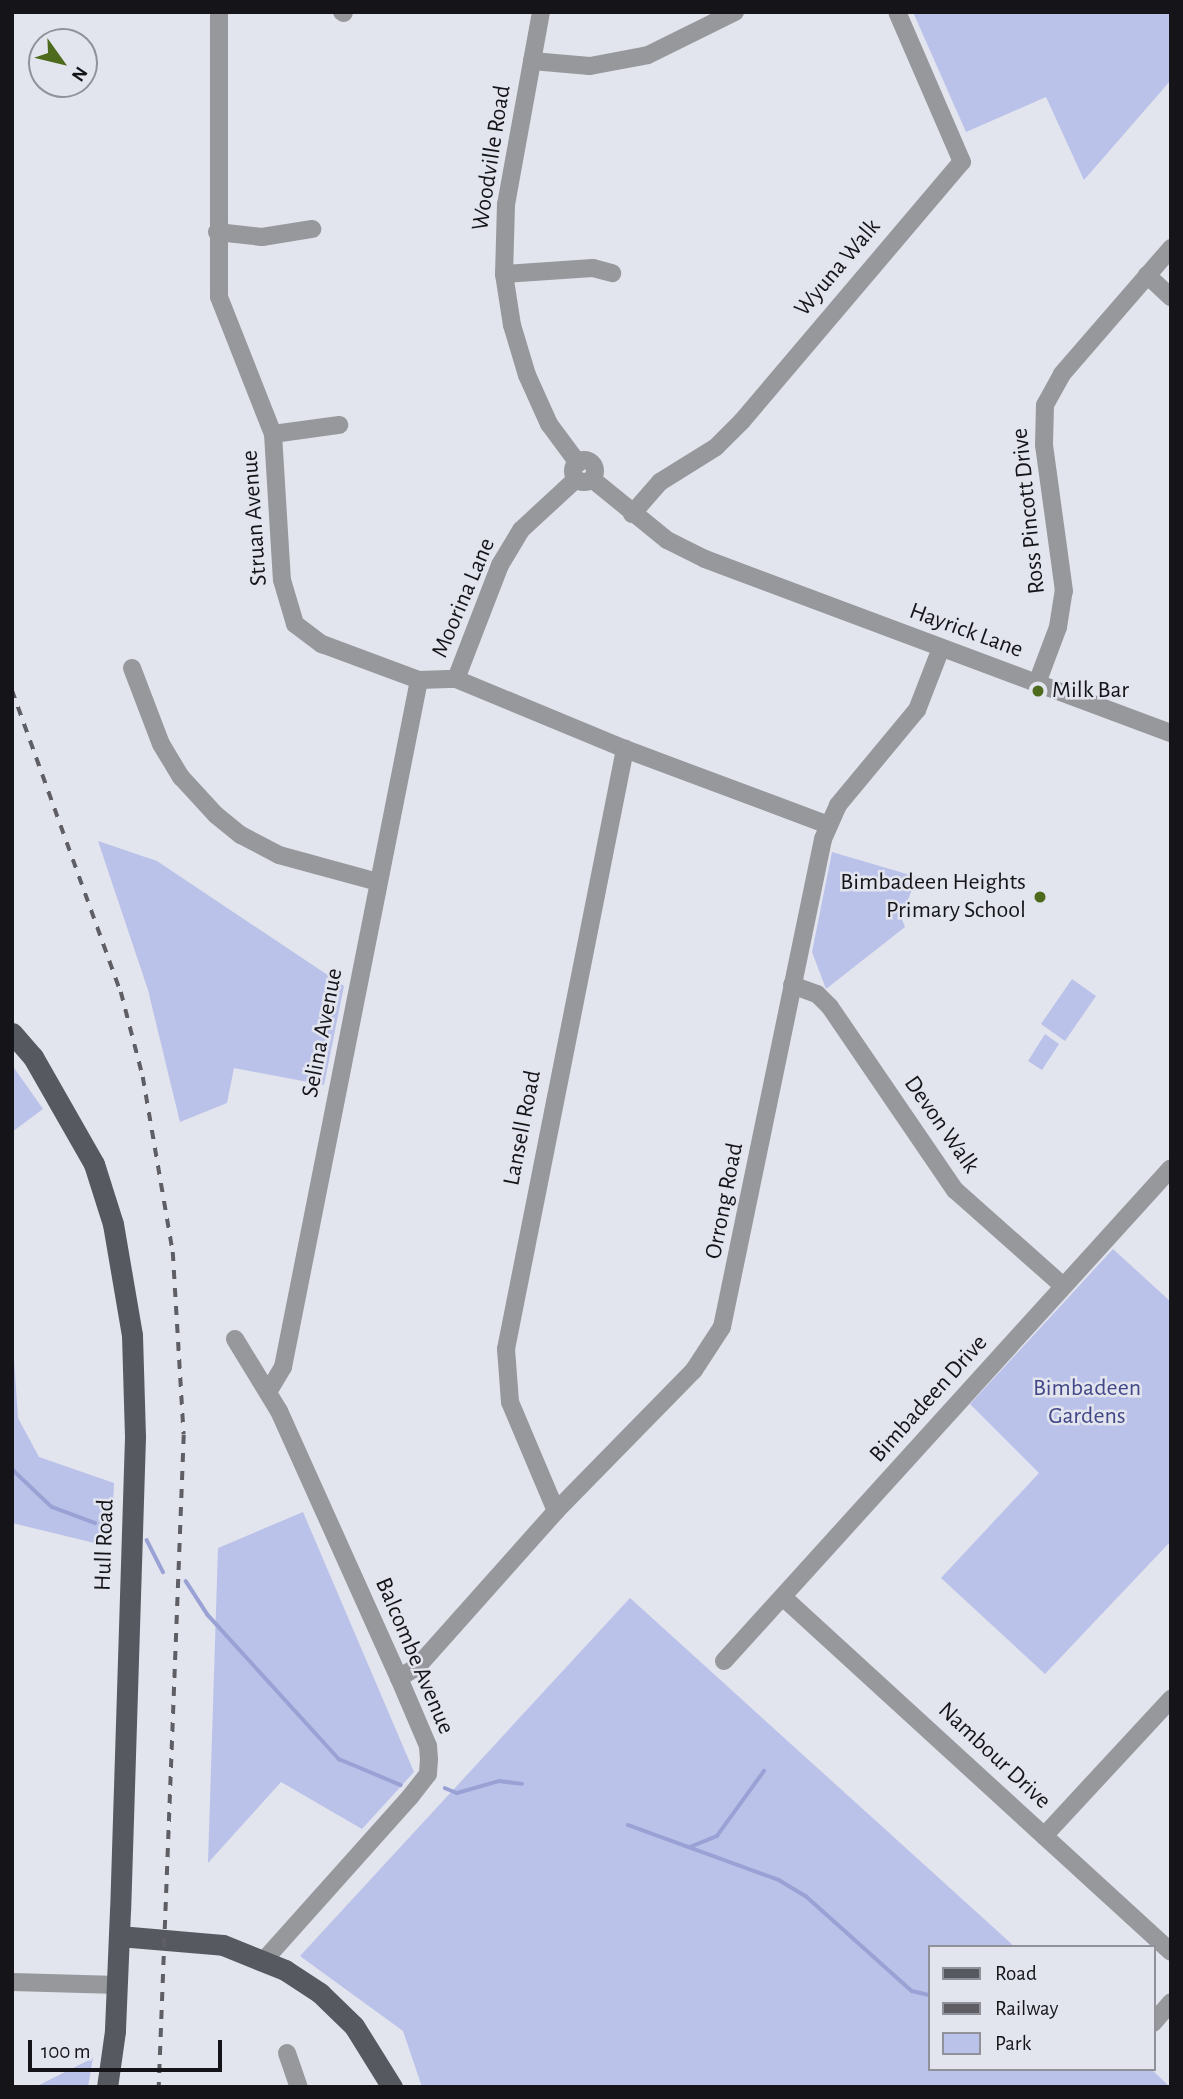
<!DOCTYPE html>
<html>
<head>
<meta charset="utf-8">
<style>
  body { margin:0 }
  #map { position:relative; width:1183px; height:2099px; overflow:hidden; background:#e2e4ee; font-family:"Alegreya Sans",sans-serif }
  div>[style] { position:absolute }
  .green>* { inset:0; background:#bbc2e9 }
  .stream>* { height:3.5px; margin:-1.75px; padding:0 1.75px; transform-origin:1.75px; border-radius:1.75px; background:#9aa2d5 }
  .minor>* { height:18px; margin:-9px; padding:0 9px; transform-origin:9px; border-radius:9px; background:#97989c }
  .minor>.ring { margin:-9px; padding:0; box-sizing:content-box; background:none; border:18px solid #97989c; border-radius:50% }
  .major>* { height:21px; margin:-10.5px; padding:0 10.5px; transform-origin:10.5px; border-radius:10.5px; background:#575960 }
  .rail>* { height:3.5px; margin-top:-1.75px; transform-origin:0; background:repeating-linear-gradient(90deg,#5e5e64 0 9px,transparent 0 18px) }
  .dots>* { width:19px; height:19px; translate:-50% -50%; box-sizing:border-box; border:4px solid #e2e4ee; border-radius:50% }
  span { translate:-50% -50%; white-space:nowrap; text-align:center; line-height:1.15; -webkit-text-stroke:5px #e2e4ee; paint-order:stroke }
  .street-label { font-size:24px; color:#151519 }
  .poi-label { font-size:24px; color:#151519 }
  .left { translate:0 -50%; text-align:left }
  .right { translate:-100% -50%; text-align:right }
  .park-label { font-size:24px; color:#424888 }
  .frame { position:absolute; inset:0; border:14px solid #151519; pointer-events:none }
  .legend { position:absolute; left:928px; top:1945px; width:228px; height:126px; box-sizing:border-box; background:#e2e4ee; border:2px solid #909199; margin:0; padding:9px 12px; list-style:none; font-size:21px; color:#151519 }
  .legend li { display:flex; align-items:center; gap:14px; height:35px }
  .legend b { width:35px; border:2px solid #909199 }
  .north { position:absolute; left:28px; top:28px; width:70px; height:70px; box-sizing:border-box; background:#e2e4ee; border:2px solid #909199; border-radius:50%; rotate:124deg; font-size:19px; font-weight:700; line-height:28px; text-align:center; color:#151519 }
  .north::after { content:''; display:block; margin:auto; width:24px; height:32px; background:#4e6a1d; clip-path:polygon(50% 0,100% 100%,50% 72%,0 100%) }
  .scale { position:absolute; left:28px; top:2040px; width:194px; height:32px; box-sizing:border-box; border:4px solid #151519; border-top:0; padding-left:9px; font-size:21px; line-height:24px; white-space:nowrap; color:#151519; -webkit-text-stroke:5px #e2e4ee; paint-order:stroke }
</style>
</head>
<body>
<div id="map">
  <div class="green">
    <i style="clip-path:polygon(913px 12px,1171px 12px,1171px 80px,1084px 180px,1046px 97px,966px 132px)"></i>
    <i style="clip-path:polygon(98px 841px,157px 861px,344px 986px,324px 1085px,234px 1068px,227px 1103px,180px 1122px,148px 990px)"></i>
    <i style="clip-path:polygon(832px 852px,917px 877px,901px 917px,905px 927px,826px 989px,812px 952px)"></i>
    <i style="clip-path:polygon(1072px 979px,1096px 996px,1065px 1041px,1041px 1024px)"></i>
    <i style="clip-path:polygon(1045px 1034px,1059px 1044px,1042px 1070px,1028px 1061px)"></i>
    <i style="clip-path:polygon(12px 1065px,43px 1109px,12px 1132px)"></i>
    <i style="clip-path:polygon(1113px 1249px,1171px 1302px,1171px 1541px,1045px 1674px,941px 1578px,1039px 1473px,970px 1404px)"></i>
    <i style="clip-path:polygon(12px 1329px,18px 1418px,39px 1457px,114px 1483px,111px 1547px,12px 1523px)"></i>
    <i style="clip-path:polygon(303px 1512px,414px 1772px,362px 1829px,281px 1782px,208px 1863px,218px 1548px)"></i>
    <i style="clip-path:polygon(630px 1598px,1015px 1947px,929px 1947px,929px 2069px,1151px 2069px,1170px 2087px,422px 2087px,403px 2031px,300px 1956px)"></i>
    <i style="clip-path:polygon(93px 2058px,88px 2087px,35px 2087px)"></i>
  </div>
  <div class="stream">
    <i style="left:12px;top:1469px;width:55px;rotate:43.5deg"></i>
    <i style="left:52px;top:1507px;width:46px;rotate:20.4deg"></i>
    <i style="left:147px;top:1540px;width:36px;rotate:63deg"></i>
    <i style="left:186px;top:1581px;width:40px;rotate:57.1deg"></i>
    <i style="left:208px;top:1615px;width:195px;rotate:47.7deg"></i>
    <i style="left:339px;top:1759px;width:67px;rotate:22.8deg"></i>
    <i style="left:445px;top:1788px;width:13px;rotate:23deg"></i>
    <i style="left:457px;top:1793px;width:44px;rotate:-15.9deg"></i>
    <i style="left:499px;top:1781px;width:23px;rotate:7deg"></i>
    <i style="left:628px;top:1825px;width:161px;rotate:20deg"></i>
    <i style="left:779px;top:1880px;width:31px;rotate:31deg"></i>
    <i style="left:806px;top:1896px;width:142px;rotate:41.9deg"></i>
    <i style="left:912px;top:1991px;width:17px;rotate:13deg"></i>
    <i style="left:690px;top:1847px;width:29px;rotate:-22deg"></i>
    <i style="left:717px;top:1836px;width:80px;rotate:-54.1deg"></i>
  </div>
  <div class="minor">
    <i style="left:219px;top:12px;width:285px;rotate:90deg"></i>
    <i style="left:219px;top:297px;width:147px;rotate:68.5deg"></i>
    <i style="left:273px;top:434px;width:146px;rotate:86.5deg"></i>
    <i style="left:282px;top:580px;width:46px;rotate:73.5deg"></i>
    <i style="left:295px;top:624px;width:34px;rotate:37deg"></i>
    <i style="left:322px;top:644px;width:103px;rotate:20.4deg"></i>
    <i style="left:419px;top:680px;width:37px;rotate:-2deg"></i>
    <i style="left:456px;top:679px;width:183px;rotate:22.5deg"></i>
    <i style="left:625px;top:749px;width:217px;rotate:20.5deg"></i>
    <i style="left:342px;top:12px;width:2px;rotate:27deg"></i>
    <i style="left:541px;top:12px;width:195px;rotate:100.3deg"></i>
    <i style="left:506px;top:204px;width:70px;rotate:91.6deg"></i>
    <i style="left:504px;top:274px;width:52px;rotate:81.1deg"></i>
    <i style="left:512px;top:325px;width:52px;rotate:73.3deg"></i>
    <i style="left:527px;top:375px;width:54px;rotate:65.8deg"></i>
    <i style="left:549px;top:424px;width:49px;rotate:53.4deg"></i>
    <i style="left:532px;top:61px;width:58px;rotate:4.9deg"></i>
    <i style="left:590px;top:66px;width:59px;rotate:-10.7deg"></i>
    <i style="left:648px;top:55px;width:97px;rotate:-26.3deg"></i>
    <i style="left:217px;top:232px;width:45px;rotate:6.3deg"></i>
    <i style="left:262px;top:237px;width:51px;rotate:-9.1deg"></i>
    <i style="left:504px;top:274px;width:89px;rotate:-3.9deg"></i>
    <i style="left:593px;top:268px;width:20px;rotate:15deg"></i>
    <i style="left:1147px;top:275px;width:33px;rotate:43deg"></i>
    <i style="left:273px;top:434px;width:67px;rotate:-7.8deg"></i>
    <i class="ring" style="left:573px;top:460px;width:4px;height:4px"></i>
    <i style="left:592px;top:479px;width:97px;rotate:39.1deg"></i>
    <i style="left:667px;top:540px;width:42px;rotate:26.6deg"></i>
    <i style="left:705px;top:559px;width:497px;rotate:20.5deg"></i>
    <i style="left:632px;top:514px;width:43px;rotate:-48.8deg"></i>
    <i style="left:660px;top:482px;width:66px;rotate:-32deg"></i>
    <i style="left:716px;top:447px;width:37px;rotate:-45deg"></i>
    <i style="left:742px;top:421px;width:340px;rotate:-49.7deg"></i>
    <i style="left:962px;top:162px;width:163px;rotate:-113.4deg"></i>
    <i style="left:132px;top:668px;width:81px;rotate:69.1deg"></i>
    <i style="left:161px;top:744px;width:39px;rotate:59deg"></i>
    <i style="left:181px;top:777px;width:52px;rotate:47.4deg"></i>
    <i style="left:216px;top:815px;width:32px;rotate:39deg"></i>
    <i style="left:241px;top:835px;width:43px;rotate:27.8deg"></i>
    <i style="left:279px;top:855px;width:103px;rotate:15.3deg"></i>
    <i style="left:456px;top:679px;width:122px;rotate:-68.9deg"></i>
    <i style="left:500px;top:565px;width:41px;rotate:-59deg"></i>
    <i style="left:521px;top:530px;width:75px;rotate:-42.8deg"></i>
    <i style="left:1037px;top:683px;width:60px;rotate:-69.4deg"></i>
    <i style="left:1058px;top:627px;width:36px;rotate:-81deg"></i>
    <i style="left:1064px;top:591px;width:147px;rotate:-97.8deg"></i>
    <i style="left:1044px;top:445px;width:40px;rotate:-88.6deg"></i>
    <i style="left:1045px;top:405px;width:35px;rotate:-61deg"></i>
    <i style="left:1062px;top:374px;width:167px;rotate:-49.1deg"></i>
    <i style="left:792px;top:985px;width:27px;rotate:20deg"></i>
    <i style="left:817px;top:994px;width:18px;rotate:45deg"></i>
    <i style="left:830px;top:1007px;width:222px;rotate:55.7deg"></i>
    <i style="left:955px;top:1190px;width:144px;rotate:41.6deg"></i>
    <i style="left:235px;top:1339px;width:84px;rotate:58.6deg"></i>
    <i style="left:279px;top:1411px;width:293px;rotate:65.8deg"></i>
    <i style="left:399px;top:1678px;width:74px;rotate:66.9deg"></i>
    <i style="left:428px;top:1746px;width:13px;rotate:86deg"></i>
    <i style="left:429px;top:1759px;width:15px;rotate:94deg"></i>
    <i style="left:428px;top:1774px;width:29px;rotate:128deg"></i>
    <i style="left:410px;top:1797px;width:217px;rotate:131.8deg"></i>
    <i style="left:268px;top:1392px;width:29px;rotate:-59deg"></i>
    <i style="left:283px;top:1367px;width:700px;rotate:-78.8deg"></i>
    <i style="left:556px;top:1511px;width:118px;rotate:-112.9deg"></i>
    <i style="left:510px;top:1402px;width:53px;rotate:-94.3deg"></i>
    <i style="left:506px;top:1349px;width:612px;rotate:-78.78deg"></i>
    <i style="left:784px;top:1598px;width:524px;rotate:42.45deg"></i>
    <i style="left:724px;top:1661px;width:665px;rotate:-47.8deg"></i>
    <i style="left:399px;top:1678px;width:22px;rotate:-32deg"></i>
    <i style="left:418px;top:1666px;width:208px;rotate:-48.3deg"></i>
    <i style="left:556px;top:1511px;width:197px;rotate:-45.6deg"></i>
    <i style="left:694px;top:1370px;width:51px;rotate:-56.9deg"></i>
    <i style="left:722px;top:1327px;width:498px;rotate:-78.3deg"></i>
    <i style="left:823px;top:839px;width:37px;rotate:-66deg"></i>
    <i style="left:838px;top:805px;width:124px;rotate:-50.3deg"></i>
    <i style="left:917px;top:710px;width:66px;rotate:-68.8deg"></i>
    <i style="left:1044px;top:1836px;width:187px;rotate:-47.2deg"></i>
    <i style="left:12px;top:1982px;width:106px;rotate:1.6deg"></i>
    <i style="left:1153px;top:2023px;width:28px;rotate:-49deg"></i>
    <i style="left:287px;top:2053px;width:36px;rotate:71deg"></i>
  </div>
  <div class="major">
    <i style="left:12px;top:1033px;width:32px;rotate:49deg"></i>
    <i style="left:33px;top:1057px;width:123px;rotate:60.3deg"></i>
    <i style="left:94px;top:1164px;width:63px;rotate:72.4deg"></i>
    <i style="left:113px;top:1224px;width:113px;rotate:80.3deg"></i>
    <i style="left:132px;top:1335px;width:102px;rotate:88.3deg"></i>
    <i style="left:135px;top:1437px;width:473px;rotate:91.8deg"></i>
    <i style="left:120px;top:1910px;width:121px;rotate:92.4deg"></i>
    <i style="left:115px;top:2031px;width:57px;rotate:98.1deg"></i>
    <i style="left:119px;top:1936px;width:104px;rotate:4.9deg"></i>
    <i style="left:223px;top:1945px;width:67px;rotate:22deg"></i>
    <i style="left:285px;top:1970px;width:42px;rotate:33.3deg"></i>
    <i style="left:320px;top:1993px;width:47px;rotate:44.1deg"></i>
    <i style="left:354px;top:2026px;width:72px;rotate:58.1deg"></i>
  </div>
  <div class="rail">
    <i style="left:12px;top:690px;width:321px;rotate:70.2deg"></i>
    <i style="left:121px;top:992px;width:88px;rotate:75.5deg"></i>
    <i style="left:143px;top:1077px;width:178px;rotate:80.3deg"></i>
    <i style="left:173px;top:1252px;width:183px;rotate:86.6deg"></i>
    <i style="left:184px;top:1435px;width:652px;rotate:92.2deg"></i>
  </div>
  <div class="dots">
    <i style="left:1038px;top:691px;background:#4e6a1d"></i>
    <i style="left:1040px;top:897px;background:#4e6a1d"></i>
  </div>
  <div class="street-label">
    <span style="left:492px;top:158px;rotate:-81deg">Woodville Road</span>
    <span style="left:838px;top:268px;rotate:-50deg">Wyuna Walk</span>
    <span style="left:1029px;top:511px;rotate:-96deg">Ross Pincott Drive</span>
    <span style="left:255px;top:518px;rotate:-94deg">Struan Avenue</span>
    <span style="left:464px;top:598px;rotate:-67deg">Moorina Lane</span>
    <span style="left:966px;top:631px;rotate:20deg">Hayrick Lane</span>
    <span style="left:323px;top:1033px;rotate:-79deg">Selina Avenue</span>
    <span style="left:941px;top:1125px;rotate:55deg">Devon Walk</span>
    <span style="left:523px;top:1128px;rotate:-79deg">Lansell Road</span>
    <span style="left:725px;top:1201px;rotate:-79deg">Orrong Road</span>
    <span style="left:929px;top:1399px;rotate:-48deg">Bimbadeen Drive</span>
    <span style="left:105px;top:1545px;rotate:-88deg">Hull Road</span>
    <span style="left:414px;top:1656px;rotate:67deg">Balcombe Avenue</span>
    <span style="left:994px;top:1756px;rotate:43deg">Nambour Drive</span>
  </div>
  <div class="poi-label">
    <span class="left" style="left:1052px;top:691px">Milk Bar</span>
    <span class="right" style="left:1026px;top:897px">Bimbadeen Heights<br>Primary School</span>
  </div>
  <div class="park-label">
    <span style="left:1087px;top:1403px">Bimbadeen<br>Gardens</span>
  </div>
  <div class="frame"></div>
  <ul class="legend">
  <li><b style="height:9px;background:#575960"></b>Road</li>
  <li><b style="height:9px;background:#5e5e64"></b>Railway</li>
  <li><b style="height:19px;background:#bbc2e9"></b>Park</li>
  </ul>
  <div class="north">N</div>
  <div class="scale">100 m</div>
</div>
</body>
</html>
